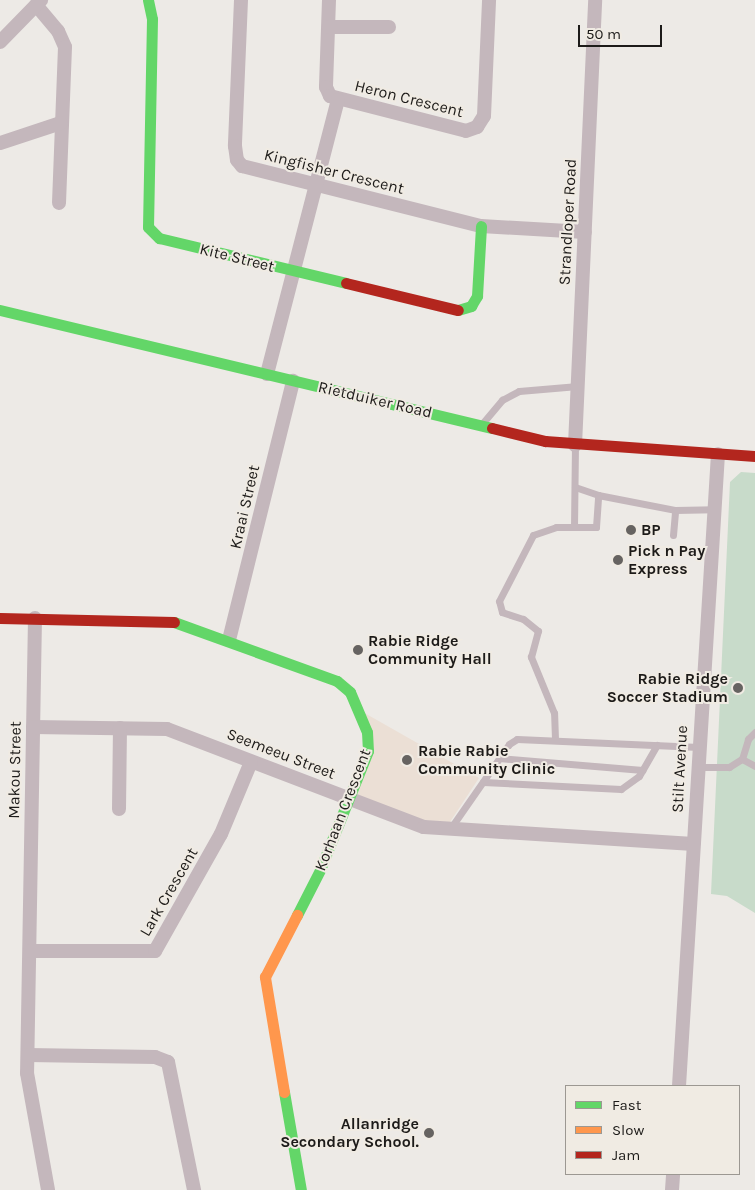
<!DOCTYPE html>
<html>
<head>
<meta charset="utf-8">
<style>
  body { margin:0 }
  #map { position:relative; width:755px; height:1190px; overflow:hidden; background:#edeae6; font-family:Karla,sans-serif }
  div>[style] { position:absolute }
  .medical>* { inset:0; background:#ebdfd5 }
  .green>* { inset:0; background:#c8dbca }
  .lane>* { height:7px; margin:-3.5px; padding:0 3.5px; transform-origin:3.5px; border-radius:3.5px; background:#c4b7bc }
  .street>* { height:14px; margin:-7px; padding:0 7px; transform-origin:7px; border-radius:7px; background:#c4b7bc }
  .fast>* { height:11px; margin:-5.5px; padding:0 5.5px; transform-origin:5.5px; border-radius:5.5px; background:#63d668 }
  .slow>* { height:11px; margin:-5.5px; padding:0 5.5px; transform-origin:5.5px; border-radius:5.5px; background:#ff974d }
  .jam>* { height:11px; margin:-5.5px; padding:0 5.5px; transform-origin:5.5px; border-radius:5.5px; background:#b3261e }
  .dots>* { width:14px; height:14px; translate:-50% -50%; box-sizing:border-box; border:2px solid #f0ebe3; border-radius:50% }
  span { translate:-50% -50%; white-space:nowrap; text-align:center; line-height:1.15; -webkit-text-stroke:4px #f0ebe3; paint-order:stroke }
  .street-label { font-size:16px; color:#1d1b19 }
  .poi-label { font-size:16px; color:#1d1b19; font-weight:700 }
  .left { translate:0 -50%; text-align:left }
  .right { translate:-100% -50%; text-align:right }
  .legend { position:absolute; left:565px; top:1085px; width:175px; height:90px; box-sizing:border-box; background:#f0ebe3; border:1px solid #9c9892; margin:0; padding:6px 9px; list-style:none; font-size:15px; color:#1d1b19 }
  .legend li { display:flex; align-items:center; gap:10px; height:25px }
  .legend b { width:25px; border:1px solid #9c9892 }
  .scale { position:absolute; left:578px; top:25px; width:84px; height:22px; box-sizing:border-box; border:2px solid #1d1b19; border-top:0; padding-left:6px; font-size:15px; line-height:18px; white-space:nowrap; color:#1d1b19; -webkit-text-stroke:4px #f0ebe3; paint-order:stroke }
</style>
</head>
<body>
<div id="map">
  <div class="medical">
    <i style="clip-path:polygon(361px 711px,479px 778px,448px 825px,422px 822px,353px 796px,373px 742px)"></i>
  </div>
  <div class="green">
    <i style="clip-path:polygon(741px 472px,755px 473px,755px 913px,727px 896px,711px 894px,730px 482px)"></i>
  </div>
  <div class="lane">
    <i style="left:481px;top:425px;width:33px;rotate:-50deg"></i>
    <i style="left:502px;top:400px;width:19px;rotate:-28deg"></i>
    <i style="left:519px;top:391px;width:59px;rotate:-4.8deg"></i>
    <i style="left:575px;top:487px;width:24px;rotate:19deg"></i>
    <i style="left:598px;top:495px;width:78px;rotate:11deg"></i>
    <i style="left:675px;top:510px;width:39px;rotate:-1deg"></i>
    <i style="left:574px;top:527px;width:82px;rotate:-89.3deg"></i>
    <i style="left:673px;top:535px;width:25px;rotate:-85deg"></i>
    <i style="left:555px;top:739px;width:26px;rotate:-92deg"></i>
    <i style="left:554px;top:713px;width:61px;rotate:-112.3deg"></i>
    <i style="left:531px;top:657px;width:27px;rotate:-75deg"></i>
    <i style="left:538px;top:631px;width:19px;rotate:-141deg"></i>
    <i style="left:523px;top:619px;width:22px;rotate:-162deg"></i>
    <i style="left:502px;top:612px;width:11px;rotate:-105deg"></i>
    <i style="left:499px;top:601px;width:74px;rotate:-62.7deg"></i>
    <i style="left:533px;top:535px;width:24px;rotate:-19deg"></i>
    <i style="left:556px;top:527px;width:40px"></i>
    <i style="left:596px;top:527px;width:32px;rotate:-86deg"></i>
    <i style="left:499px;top:758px;width:144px;rotate:4.8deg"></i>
    <i style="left:742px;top:759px;width:21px;rotate:-73deg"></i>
    <i style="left:748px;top:739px;width:10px;rotate:-45deg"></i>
    <i style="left:698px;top:767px;width:31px"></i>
    <i style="left:729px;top:767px;width:15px;rotate:-32deg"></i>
    <i style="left:742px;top:759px;width:15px;rotate:28deg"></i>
    <i style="left:483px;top:782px;width:138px;rotate:2.9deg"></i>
    <i style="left:621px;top:789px;width:22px;rotate:-36deg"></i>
    <i style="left:639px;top:776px;width:36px;rotate:-60deg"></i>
    <i style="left:450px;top:829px;width:103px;rotate:-55.2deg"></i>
    <i style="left:509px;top:744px;width:9px;rotate:-32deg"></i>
    <i style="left:517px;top:739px;width:182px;rotate:2.5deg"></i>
  </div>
  <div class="street">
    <i style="left:241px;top:0;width:146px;rotate:92.4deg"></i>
    <i style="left:235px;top:146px;width:14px;rotate:82deg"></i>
    <i style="left:237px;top:160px;width:8px;rotate:50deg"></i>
    <i style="left:242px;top:166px;width:246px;rotate:14.1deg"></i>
    <i style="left:481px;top:226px;width:104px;rotate:3.3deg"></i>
    <i style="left:329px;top:0;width:87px;rotate:92deg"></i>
    <i style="left:326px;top:87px;width:10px;rotate:66deg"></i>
    <i style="left:330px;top:96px;width:140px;rotate:14.4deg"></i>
    <i style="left:466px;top:131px;width:12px;rotate:-20deg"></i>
    <i style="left:477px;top:127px;width:13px;rotate:-58deg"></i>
    <i style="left:484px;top:116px;width:116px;rotate:-87.5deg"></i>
    <i style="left:36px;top:5px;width:34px;rotate:50deg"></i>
    <i style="left:58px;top:31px;width:17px;rotate:66deg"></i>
    <i style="left:65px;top:47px;width:156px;rotate:92.2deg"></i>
    <i style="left:329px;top:27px;width:60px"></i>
    <i style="left:0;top:42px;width:59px;rotate:-45.7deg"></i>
    <i style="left:0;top:143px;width:64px;rotate:-18.2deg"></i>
    <i style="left:267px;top:374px;width:283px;rotate:-75.5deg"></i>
    <i style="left:575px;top:445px;width:445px;rotate:-87.4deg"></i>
    <i style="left:35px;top:618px;width:455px;rotate:91deg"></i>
    <i style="left:27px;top:1073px;width:119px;rotate:79.8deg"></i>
    <i style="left:229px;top:640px;width:267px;rotate:-76.1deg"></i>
    <i style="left:33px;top:727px;width:134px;rotate:0.9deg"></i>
    <i style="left:167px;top:729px;width:275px;rotate:20.9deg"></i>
    <i style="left:424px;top:827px;width:270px;rotate:3.6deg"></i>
    <i style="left:119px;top:809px;width:81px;rotate:-89.3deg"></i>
    <i style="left:30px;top:951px;width:125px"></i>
    <i style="left:155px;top:951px;width:134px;rotate:-60.6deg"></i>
    <i style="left:221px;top:834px;width:78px;rotate:-67.4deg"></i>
    <i style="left:28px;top:1055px;width:127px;rotate:0.9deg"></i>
    <i style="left:155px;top:1057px;width:14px;rotate:21deg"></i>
    <i style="left:168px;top:1062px;width:131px;rotate:78.5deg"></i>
    <i style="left:679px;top:1086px;width:633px;rotate:-86.47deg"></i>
    <i style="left:672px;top:1190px;width:16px;rotate:-86deg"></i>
  </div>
  <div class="fast">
    <i style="left:148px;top:0;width:19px;rotate:78deg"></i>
    <i style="left:152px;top:19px;width:208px;rotate:91.1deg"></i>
    <i style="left:148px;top:227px;width:16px;rotate:45deg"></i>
    <i style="left:159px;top:238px;width:192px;rotate:13.5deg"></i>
    <i style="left:0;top:310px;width:506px;rotate:13.49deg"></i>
    <i style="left:458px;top:310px;width:14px;rotate:-17deg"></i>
    <i style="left:471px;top:306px;width:12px;rotate:-59deg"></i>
    <i style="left:477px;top:296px;width:70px;rotate:-86.7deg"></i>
    <i style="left:174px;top:622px;width:173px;rotate:19.9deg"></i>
    <i style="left:337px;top:681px;width:17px;rotate:40deg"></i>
    <i style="left:350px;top:692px;width:43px;rotate:67deg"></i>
    <i style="left:367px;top:732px;width:19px;rotate:87deg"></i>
    <i style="left:368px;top:751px;width:128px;rotate:112deg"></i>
    <i style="left:320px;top:870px;width:51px;rotate:117.1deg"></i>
    <i style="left:284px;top:1092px;width:99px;rotate:80.2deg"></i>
  </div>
  <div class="slow">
    <i style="left:284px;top:1092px;width:117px;rotate:-99.4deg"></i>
    <i style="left:265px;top:977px;width:70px;rotate:-62.7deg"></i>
  </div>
  <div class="jam">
    <i style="left:346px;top:283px;width:115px;rotate:13.6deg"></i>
    <i style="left:492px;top:428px;width:55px;rotate:13.8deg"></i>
    <i style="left:545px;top:441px;width:211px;rotate:4.1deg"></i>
    <i style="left:0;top:618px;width:174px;rotate:1.3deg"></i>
  </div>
  <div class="dots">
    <i style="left:631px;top:530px;background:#666361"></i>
    <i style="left:618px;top:560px;background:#666361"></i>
    <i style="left:358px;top:650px;background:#666361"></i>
    <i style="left:738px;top:688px;background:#666361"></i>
    <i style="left:407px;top:760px;background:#666361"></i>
    <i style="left:429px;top:1133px;background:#666361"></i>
  </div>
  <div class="street-label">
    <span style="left:409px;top:99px;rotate:14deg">Heron Crescent</span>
    <span style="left:334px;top:172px;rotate:14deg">Kingfisher Crescent</span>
    <span style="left:568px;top:222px;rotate:-87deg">Strandloper Road</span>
    <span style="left:237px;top:258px;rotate:14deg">Kite Street</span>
    <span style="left:375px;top:400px;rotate:13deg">Rietduiker Road</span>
    <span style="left:245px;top:507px;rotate:-77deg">Kraai Street</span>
    <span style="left:281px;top:754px;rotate:21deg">Seemeeu Street</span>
    <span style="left:680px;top:769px;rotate:-87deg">Stilt Avenue</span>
    <span style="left:15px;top:770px;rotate:-89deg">Makou Street</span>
    <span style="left:343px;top:810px;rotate:-69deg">Korhaan Crescent</span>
    <span style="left:169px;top:892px;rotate:-60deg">Lark Crescent</span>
  </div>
  <div class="poi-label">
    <span class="left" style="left:641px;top:530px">BP</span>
    <span class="left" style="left:628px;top:560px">Pick n Pay<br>Express</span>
    <span class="left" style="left:368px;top:650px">Rabie Ridge<br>Community Hall</span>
    <span class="right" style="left:728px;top:688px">Rabie Ridge<br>Soccer Stadium</span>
    <span class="left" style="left:418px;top:760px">Rabie Rabie<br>Community Clinic</span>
    <span class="right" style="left:419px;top:1133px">Allanridge<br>Secondary School.</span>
  </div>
  <ul class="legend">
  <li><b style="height:6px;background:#63d668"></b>Fast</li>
  <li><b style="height:6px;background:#ff974d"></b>Slow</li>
  <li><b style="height:6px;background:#b3261e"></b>Jam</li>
  </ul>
  <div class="scale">50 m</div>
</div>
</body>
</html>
